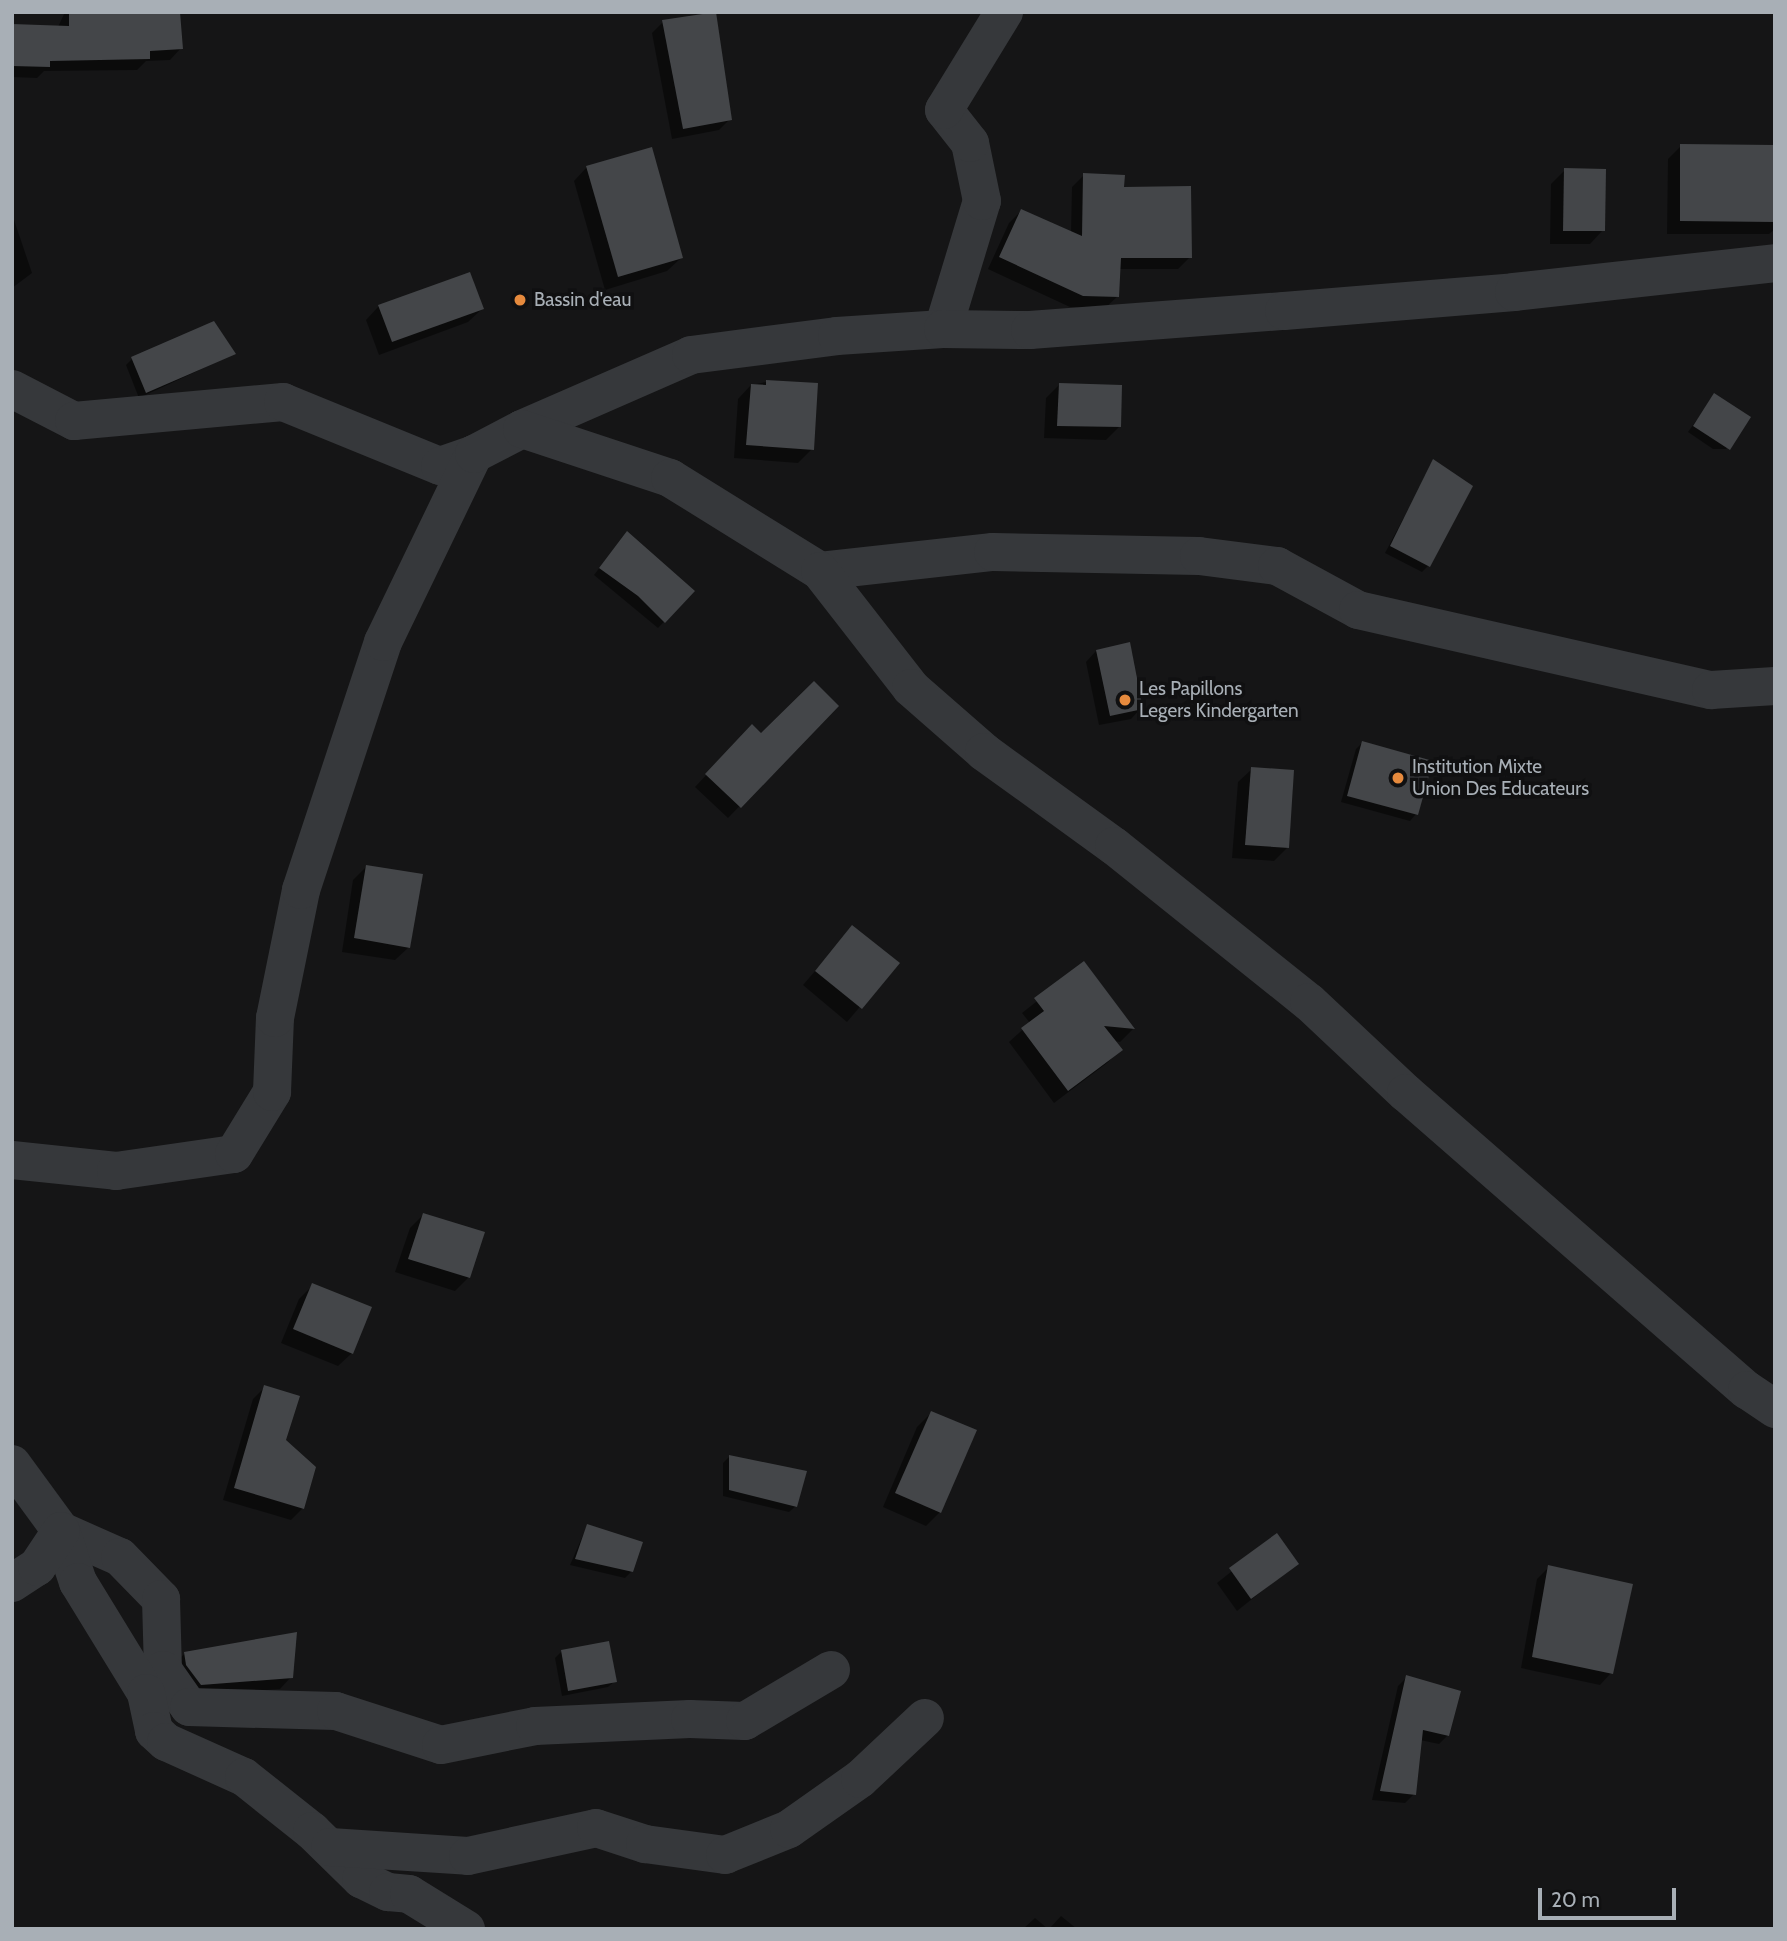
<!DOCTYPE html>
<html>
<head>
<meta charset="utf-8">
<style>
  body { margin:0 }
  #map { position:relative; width:1787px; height:1941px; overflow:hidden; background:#151516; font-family:Cabin,sans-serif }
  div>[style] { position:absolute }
  .shadow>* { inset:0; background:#0007 }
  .building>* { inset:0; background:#444649 }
  .minor>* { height:38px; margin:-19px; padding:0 19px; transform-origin:19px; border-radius:19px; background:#36383b }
  .dots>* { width:19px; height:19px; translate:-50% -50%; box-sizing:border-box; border:4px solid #101011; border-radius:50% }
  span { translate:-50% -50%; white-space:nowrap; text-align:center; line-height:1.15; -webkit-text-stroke:7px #101011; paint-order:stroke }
  .poi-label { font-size:19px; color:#a8afb6 }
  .left { translate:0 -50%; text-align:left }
  .frame { position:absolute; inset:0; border:14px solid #a8afb6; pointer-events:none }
  .scale { position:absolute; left:1538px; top:1888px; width:138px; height:32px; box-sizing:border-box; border:4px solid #a8afb6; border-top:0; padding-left:9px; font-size:21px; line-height:24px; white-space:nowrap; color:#a8afb6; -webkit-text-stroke:5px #101011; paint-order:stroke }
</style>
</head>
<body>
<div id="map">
  <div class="shadow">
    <i style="clip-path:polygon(65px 12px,178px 12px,181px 48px,170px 60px,146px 61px,137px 70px,44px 71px,37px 78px,12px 77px,12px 26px,58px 27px)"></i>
    <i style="clip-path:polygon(663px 22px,730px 119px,719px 130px,672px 139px,652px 33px)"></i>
    <i style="clip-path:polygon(1681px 146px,1775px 147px,1775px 229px,1769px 234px,1667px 234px,1668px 159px)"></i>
    <i style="clip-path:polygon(587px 167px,681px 258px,667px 271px,605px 290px,574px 181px)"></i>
    <i style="clip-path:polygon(1565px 170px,1603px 230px,1590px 244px,1550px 244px,1551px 184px)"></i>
    <i style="clip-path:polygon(1084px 175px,1123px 189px,1190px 257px,1178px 269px,1119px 269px,1118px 296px,1105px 308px,1070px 307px,988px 269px,1009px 223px,1021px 211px,1071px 233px,1072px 187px)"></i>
    <i style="clip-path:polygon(12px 214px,32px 273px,12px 288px)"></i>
    <i style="clip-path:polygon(379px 306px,482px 309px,468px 322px,379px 355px,366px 320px)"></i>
    <i style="clip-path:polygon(234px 354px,139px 398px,126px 365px,132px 359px)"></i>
    <i style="clip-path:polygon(766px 382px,812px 449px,798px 463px,734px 458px,738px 399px,751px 385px)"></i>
    <i style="clip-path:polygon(1059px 385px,1119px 427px,1106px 440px,1044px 438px,1046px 398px)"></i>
    <i style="clip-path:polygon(1715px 395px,1733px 442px,1726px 449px,1713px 449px,1688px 432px)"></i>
    <i style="clip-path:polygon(1434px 461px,1428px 566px,1422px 572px,1385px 553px)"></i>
    <i style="clip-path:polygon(621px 540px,693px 591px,658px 628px,594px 575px)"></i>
    <i style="clip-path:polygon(1096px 651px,1141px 708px,1131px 719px,1099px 725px,1086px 662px)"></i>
    <i style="clip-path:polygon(837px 706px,728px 818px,695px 787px,741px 738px,761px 735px)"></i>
    <i style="clip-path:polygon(1362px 743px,1416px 814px,1410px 821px,1341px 802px,1356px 749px)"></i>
    <i style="clip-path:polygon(1252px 769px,1287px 848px,1274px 861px,1232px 858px,1238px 782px)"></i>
    <i style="clip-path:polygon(366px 867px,409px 947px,395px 960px,342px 952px,353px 880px)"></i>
    <i style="clip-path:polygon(853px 927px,897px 963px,847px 1022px,803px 985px)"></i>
    <i style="clip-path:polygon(1084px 964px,1133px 1029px,1120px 1042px,1114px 1041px,1120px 1050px,1107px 1063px,1054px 1103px,1009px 1042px,1030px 1023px,1022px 1013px)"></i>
    <i style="clip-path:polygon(423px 1215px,483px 1234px,468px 1278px,455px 1291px,395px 1272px,410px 1228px)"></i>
    <i style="clip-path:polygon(313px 1285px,352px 1353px,338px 1366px,281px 1343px,299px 1299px)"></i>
    <i style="clip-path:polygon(265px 1387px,303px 1508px,291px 1520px,223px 1500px,253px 1399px)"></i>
    <i style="clip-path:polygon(931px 1413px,940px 1512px,926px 1526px,883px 1507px,917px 1427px)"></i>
    <i style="clip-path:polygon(729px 1457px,796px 1506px,789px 1512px,723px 1496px,723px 1463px)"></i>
    <i style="clip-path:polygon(587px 1526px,631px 1572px,625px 1578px,570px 1565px)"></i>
    <i style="clip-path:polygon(1276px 1536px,1296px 1564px,1237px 1611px,1217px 1583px)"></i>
    <i style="clip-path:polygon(1549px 1567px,1611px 1673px,1600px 1685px,1521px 1668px,1537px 1579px)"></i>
    <i style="clip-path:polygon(562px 1651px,615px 1681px,608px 1687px,562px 1696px,555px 1658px)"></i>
    <i style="clip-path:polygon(185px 1653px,291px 1677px,280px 1689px,189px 1696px,174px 1665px)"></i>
    <i style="clip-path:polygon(1407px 1677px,1448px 1735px,1439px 1744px,1420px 1740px,1414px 1794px,1405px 1803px,1372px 1800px,1398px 1686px)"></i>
    <i style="clip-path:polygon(1061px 1916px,1077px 1929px,1049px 1929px)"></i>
    <i style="clip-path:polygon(1035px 1918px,1048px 1929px,1023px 1929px)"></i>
  </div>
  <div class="building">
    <i style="clip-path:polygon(69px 12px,180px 12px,183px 49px,150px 51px,150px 59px,50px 61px,50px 67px,12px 66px,12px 24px,69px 26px)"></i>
    <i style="clip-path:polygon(716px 12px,732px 120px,683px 129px,662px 20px)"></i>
    <i style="clip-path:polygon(1680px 144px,1775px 145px,1775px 222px,1680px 221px)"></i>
    <i style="clip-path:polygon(652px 147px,683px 258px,618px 277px,586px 166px)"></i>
    <i style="clip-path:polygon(1564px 168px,1606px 169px,1605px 231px,1563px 231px)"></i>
    <i style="clip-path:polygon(1083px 173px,1125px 175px,1124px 187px,1191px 186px,1192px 258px,1121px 258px,1119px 297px,1083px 296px,999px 257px,1021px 209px,1082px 236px)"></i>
    <i style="clip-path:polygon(470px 272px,484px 309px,392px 342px,378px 305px)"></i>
    <i style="clip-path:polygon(214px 321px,236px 354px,146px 393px,131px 357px)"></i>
    <i style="clip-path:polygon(766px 380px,818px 383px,814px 450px,746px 445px,751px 384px,766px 385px)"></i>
    <i style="clip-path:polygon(1059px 383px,1122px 385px,1121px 427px,1057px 426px)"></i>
    <i style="clip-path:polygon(1714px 393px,1751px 417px,1730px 450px,1693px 426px)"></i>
    <i style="clip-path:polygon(1433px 459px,1473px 486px,1430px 567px,1390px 546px)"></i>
    <i style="clip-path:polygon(627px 531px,695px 591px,665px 623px,638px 596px,599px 568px)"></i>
    <i style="clip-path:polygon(1130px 642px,1143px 709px,1110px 716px,1096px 650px)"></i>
    <i style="clip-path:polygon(814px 681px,839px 706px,741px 808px,705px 774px,752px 724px,761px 733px)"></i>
    <i style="clip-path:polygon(1362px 741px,1433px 761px,1418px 815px,1347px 796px)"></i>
    <i style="clip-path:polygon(1251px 767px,1294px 770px,1289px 848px,1245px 845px)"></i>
    <i style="clip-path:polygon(366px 865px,423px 874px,410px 948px,354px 938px)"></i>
    <i style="clip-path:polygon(852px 925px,900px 963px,862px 1009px,815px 971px)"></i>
    <i style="clip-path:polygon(1084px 961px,1135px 1029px,1104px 1026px,1123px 1050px,1068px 1091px,1021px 1028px,1044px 1011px,1034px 998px)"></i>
    <i style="clip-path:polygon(423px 1213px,485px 1232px,470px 1278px,408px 1259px)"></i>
    <i style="clip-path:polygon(312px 1283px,372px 1307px,353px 1354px,293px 1329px)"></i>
    <i style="clip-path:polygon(264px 1385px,300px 1396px,286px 1440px,316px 1467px,304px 1509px,234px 1488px)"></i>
    <i style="clip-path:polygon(931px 1411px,977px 1430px,941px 1513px,895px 1493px)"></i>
    <i style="clip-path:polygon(729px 1455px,807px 1471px,797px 1507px,729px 1490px)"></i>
    <i style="clip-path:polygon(587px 1524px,643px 1542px,633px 1572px,575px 1559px)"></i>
    <i style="clip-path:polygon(1277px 1533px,1299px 1564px,1251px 1599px,1229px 1568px)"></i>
    <i style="clip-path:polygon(1548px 1565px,1633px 1584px,1613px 1674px,1532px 1657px)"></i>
    <i style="clip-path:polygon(297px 1632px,293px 1678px,201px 1685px,186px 1665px,184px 1652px)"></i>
    <i style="clip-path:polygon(609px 1641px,617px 1682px,568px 1691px,561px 1650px)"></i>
    <i style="clip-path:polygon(1406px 1675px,1461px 1691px,1449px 1736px,1423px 1730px,1416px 1795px,1380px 1791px)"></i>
  </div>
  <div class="minor">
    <i style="left:943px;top:329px;width:134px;rotate:-73.1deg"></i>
    <i style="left:982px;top:201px;width:59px;rotate:-101.7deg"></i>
    <i style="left:970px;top:143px;width:42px;rotate:-128.2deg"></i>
    <i style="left:944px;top:110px;width:115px;rotate:-58.5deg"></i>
    <i style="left:12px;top:389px;width:70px;rotate:27.3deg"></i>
    <i style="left:74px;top:421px;width:210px;rotate:-5.2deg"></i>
    <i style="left:283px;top:402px;width:170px;rotate:22.2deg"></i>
    <i style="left:440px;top:466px;width:36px;rotate:-19deg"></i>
    <i style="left:522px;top:429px;width:184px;rotate:-23.6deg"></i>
    <i style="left:691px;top:355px;width:147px;rotate:-7.4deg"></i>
    <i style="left:837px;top:336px;width:106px;rotate:-3.8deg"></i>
    <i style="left:943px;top:329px;width:87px;rotate:0.7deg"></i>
    <i style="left:1030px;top:330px;width:255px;rotate:-4.3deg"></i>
    <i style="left:1284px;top:311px;width:231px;rotate:-4.7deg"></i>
    <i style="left:1514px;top:292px;width:263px;rotate:-6.3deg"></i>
    <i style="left:820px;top:571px;width:174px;rotate:-6.3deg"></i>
    <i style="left:993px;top:552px;width:206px;rotate:1.1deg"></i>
    <i style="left:1199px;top:556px;width:79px;rotate:7.3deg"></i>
    <i style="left:1277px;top:566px;width:92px;rotate:28.5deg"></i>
    <i style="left:1358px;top:610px;width:362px;rotate:12.8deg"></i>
    <i style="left:1711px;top:690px;width:64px;rotate:-3.6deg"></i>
    <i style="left:12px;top:1160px;width:105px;rotate:6deg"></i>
    <i style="left:116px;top:1171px;width:119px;rotate:-8.2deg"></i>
    <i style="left:234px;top:1154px;width:73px;rotate:-58.5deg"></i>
    <i style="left:272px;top:1092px;width:74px;rotate:-87.7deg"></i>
    <i style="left:275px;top:1018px;width:131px;rotate:-78.5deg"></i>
    <i style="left:301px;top:890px;width:261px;rotate:-71.7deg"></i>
    <i style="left:383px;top:642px;width:209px;rotate:-64.2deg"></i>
    <i style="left:474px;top:454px;width:54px;rotate:-27.5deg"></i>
    <i style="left:522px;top:429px;width:156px;rotate:18.3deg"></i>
    <i style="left:670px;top:478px;width:176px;rotate:31.8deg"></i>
    <i style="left:820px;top:571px;width:148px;rotate:52.1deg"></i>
    <i style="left:911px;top:688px;width:97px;rotate:41.2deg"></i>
    <i style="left:984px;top:752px;width:160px;rotate:35.9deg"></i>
    <i style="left:1114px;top:846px;width:250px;rotate:38.7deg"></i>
    <i style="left:1309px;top:1002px;width:133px;rotate:43.2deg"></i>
    <i style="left:1406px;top:1093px;width:452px;rotate:41.1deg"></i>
    <i style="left:1747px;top:1390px;width:34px;rotate:34deg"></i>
    <i style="left:12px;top:1464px;width:83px;rotate:53.8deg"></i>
    <i style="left:61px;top:1531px;width:64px;rotate:23.8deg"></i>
    <i style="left:120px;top:1557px;width:59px;rotate:45.7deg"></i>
    <i style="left:161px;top:1599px;width:71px;rotate:88.4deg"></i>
    <i style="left:163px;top:1670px;width:45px;rotate:54.9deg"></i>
    <i style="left:189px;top:1707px;width:147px;rotate:1.6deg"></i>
    <i style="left:336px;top:1711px;width:110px;rotate:17.9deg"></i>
    <i style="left:441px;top:1745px;width:96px;rotate:-11.4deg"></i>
    <i style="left:535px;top:1726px;width:155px;rotate:-2.6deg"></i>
    <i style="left:690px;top:1719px;width:55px;rotate:2.1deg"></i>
    <i style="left:745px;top:1721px;width:100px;rotate:-30.7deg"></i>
    <i style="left:61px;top:1531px;width:54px;rotate:71.6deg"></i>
    <i style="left:78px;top:1582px;width:130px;rotate:58.5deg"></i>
    <i style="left:146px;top:1693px;width:39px;rotate:78deg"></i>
    <i style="left:154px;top:1731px;width:16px;rotate:43deg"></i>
    <i style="left:166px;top:1742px;width:85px;rotate:24.2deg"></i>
    <i style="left:244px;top:1777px;width:87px;rotate:38.5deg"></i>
    <i style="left:312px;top:1831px;width:69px;rotate:44.4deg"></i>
    <i style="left:361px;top:1879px;width:30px;rotate:26deg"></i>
    <i style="left:388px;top:1892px;width:21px;rotate:5deg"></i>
    <i style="left:409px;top:1894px;width:67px;rotate:31.6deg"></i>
    <i style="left:12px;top:1583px;width:30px;rotate:-33deg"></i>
    <i style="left:37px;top:1567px;width:43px;rotate:-56.3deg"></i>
    <i style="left:330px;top:1847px;width:138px;rotate:3.7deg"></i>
    <i style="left:468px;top:1856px;width:131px;rotate:-12.3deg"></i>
    <i style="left:596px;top:1828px;width:52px;rotate:18.1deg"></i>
    <i style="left:645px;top:1844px;width:81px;rotate:7.8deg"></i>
    <i style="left:725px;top:1855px;width:69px;rotate:-22.1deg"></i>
    <i style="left:789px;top:1829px;width:87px;rotate:-35.2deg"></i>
    <i style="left:860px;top:1779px;width:89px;rotate:-43.2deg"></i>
  </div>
  <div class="dots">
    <i style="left:520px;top:300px;background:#e68a3d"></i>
    <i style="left:1125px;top:700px;background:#e68a3d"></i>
    <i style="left:1398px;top:778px;background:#e68a3d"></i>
  </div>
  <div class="poi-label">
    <span class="left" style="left:534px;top:300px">Bassin d'eau</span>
    <span class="left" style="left:1139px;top:700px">Les Papillons<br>Legers Kindergarten</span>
    <span class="left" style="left:1412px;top:778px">Institution Mixte<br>Union Des Educateurs</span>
  </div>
  <div class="frame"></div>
  <div class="scale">20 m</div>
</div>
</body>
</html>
